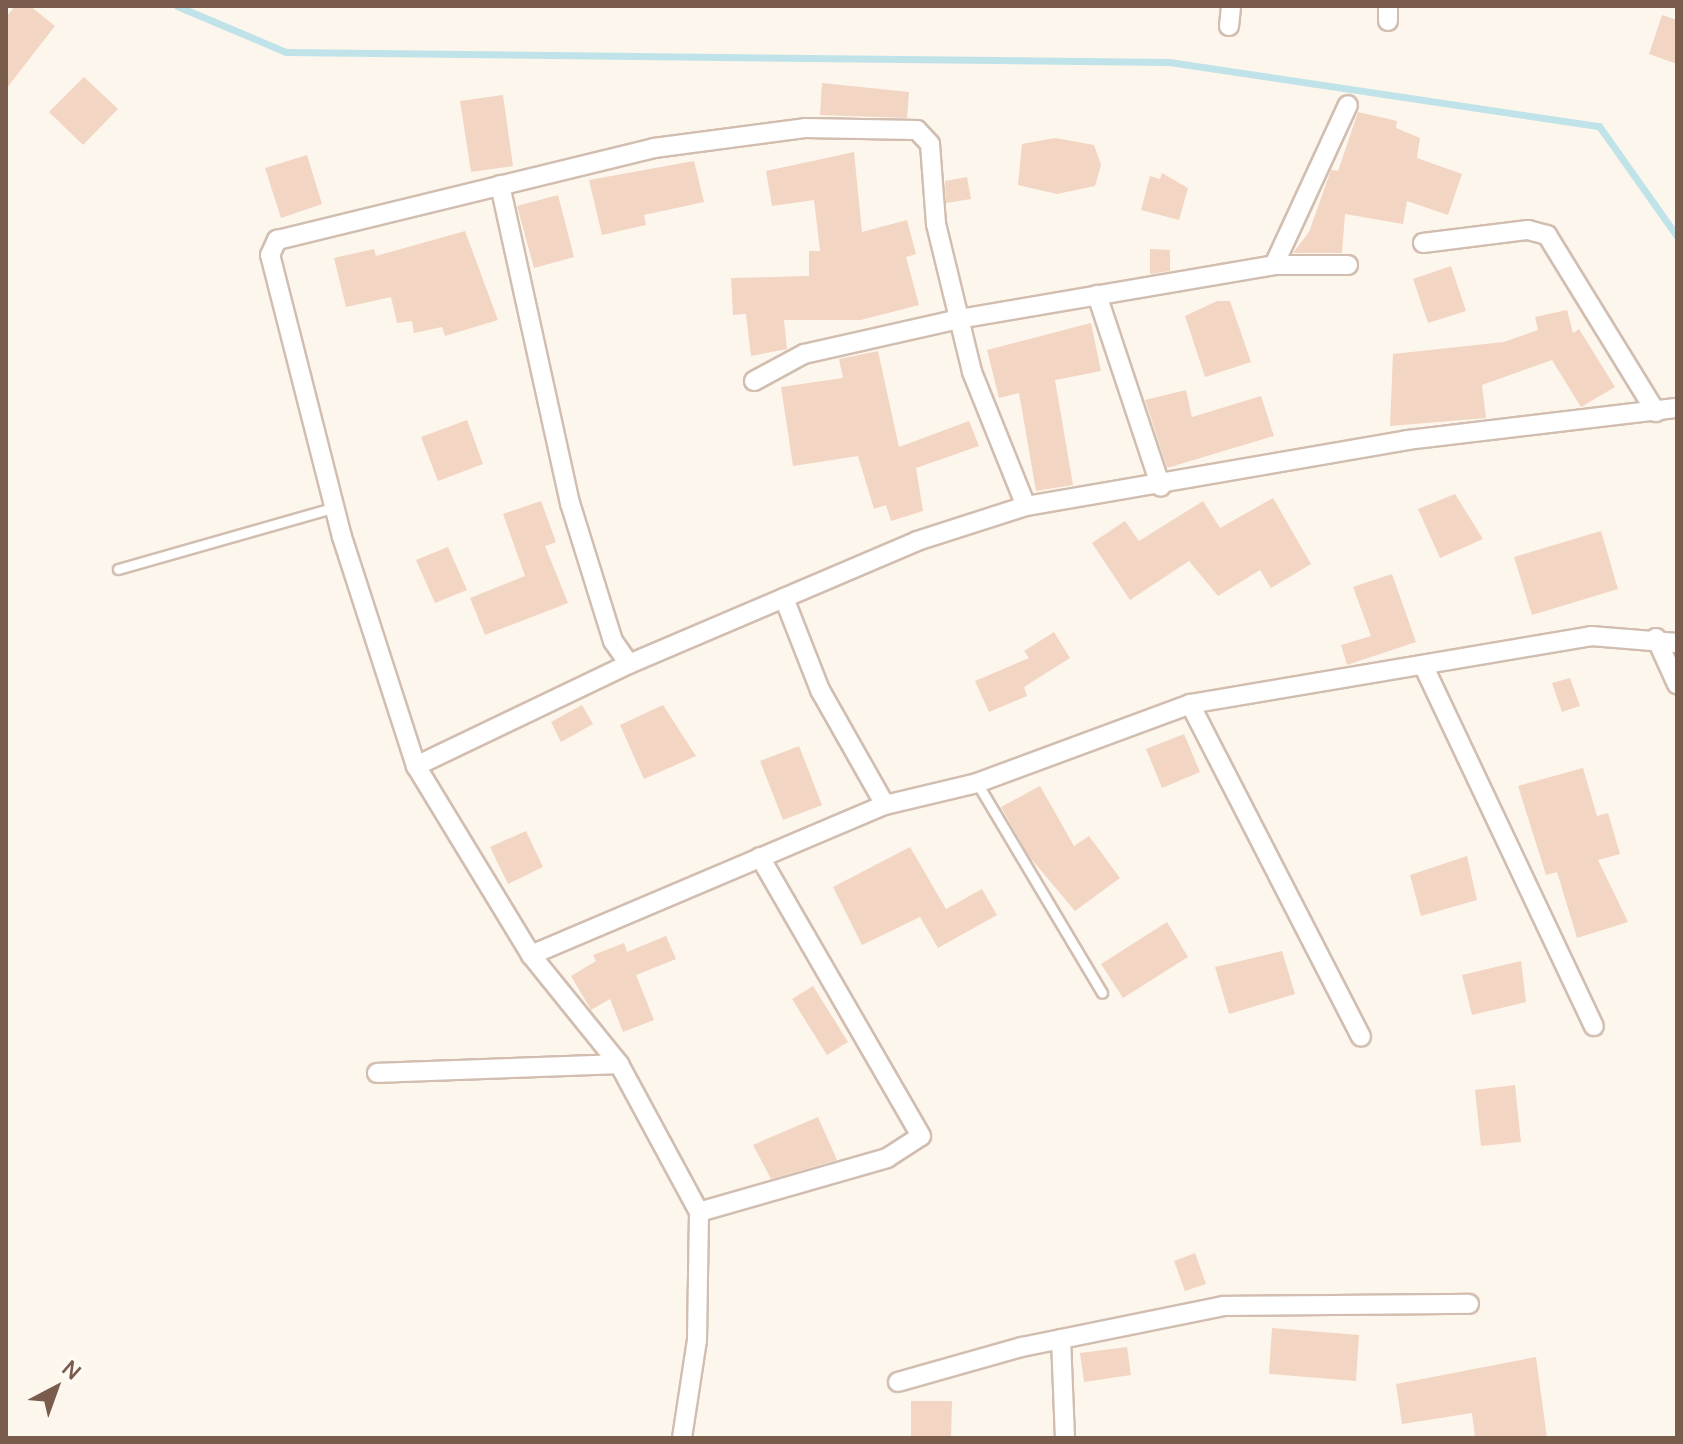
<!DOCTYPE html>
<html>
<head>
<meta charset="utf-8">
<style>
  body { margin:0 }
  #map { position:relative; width:1683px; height:1444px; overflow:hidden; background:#fdf6ec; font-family:Manrope,sans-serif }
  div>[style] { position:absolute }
  .stream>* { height:7px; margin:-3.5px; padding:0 3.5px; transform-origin:3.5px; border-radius:3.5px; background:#bfe3e8 }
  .building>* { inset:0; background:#f3d5c3 }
  .roads { filter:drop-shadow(2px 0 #d1beb0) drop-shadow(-2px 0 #d1beb0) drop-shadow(0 2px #d1beb0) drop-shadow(0 -2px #d1beb0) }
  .service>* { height:9px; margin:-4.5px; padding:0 4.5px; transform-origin:4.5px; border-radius:4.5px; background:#fff }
  .minor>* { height:18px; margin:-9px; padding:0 9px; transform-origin:9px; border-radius:9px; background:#fff }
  span { translate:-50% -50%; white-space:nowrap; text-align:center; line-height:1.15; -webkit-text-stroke:6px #fffaf3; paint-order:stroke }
  .frame { position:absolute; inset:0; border:8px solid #7a5c4d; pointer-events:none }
  .north { position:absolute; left:16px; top:1348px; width:80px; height:80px; -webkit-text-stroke:6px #fffaf3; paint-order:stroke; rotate:41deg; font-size:22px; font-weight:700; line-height:32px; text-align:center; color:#7a5c4d }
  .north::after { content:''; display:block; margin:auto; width:28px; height:36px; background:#7a5c4d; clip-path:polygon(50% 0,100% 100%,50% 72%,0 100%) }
</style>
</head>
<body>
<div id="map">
  <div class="stream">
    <div style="left:177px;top:6px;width:118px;rotate:22.9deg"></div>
    <div style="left:286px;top:52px;width:883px;rotate:0.65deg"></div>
    <div style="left:1169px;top:62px;width:435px;rotate:8.5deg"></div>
    <div style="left:1599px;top:126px;width:135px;rotate:54.7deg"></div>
  </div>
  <div class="building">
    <div style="clip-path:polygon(15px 6px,30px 6px,55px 26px,6px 89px,6px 17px)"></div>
    <div style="clip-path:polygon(1662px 15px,1677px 20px,1677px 64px,1649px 54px)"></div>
    <div style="clip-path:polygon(84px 77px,118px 109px,83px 145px,49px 112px)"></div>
    <div style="clip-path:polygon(822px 83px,909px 92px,907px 118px,820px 115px)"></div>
    <div style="clip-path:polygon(503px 95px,513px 166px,471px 172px,460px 101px)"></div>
    <div style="clip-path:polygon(1358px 112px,1397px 121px,1396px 128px,1420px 138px,1417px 158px,1462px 174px,1448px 215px,1407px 201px,1403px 224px,1345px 214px,1342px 253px,1293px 253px,1309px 232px,1331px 170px,1338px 171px)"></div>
    <div style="clip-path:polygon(1055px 138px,1094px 145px,1101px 165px,1095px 186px,1057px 194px,1018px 185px,1022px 144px)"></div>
    <div style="clip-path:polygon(854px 152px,862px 232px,907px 220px,916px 254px,906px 257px,919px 305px,861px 320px,784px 320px,787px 349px,751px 356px,746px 314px,733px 315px,731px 278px,809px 276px,809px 251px,820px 251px,814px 200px,772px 206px,766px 171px)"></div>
    <div style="clip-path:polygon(307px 155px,322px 204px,281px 218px,265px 168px)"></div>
    <div style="clip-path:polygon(694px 161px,704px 202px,644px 215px,646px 225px,602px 235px,589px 180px)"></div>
    <div style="clip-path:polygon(1162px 173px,1188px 188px,1179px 220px,1141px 210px,1150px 176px,1160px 179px)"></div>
    <div style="clip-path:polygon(967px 177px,971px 199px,946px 203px,945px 181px)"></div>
    <div style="clip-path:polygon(558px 195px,574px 257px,534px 268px,517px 206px)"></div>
    <div style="clip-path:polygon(465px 231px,498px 320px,445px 336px,442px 327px,414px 333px,412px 321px,397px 323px,391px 297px,346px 307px,334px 258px,374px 249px,376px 256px)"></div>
    <div style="clip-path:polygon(1150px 249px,1170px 250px,1170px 271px,1150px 274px)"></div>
    <div style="clip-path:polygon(1451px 266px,1466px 311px,1428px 323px,1413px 279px)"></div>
    <div style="clip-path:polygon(1217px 301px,1230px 301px,1251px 362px,1205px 377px,1185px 316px)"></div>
    <div style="clip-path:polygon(1567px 310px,1573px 333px,1579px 329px,1615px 387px,1581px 407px,1552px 360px,1482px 385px,1486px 418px,1390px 426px,1393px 354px,1504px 342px,1538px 330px,1535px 317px)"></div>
    <div style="clip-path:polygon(1091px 323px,1101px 371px,1055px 380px,1073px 485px,1036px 491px,1019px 393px,999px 398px,987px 350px)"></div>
    <div style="clip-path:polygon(878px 351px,899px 447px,969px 421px,979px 446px,916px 468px,923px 511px,891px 521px,886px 505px,874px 509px,858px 456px,793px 466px,781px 387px,843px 378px,839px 359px)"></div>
    <div style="clip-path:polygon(1186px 390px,1192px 417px,1261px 396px,1274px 436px,1167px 468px,1145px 400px)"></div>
    <div style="clip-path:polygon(467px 420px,483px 464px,438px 481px,421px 437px)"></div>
    <div style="clip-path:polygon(1455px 494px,1483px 539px,1440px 558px,1418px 509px)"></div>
    <div style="clip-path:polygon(1273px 498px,1311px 564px,1271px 588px,1260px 570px,1218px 596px,1189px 561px,1130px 600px,1092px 543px,1125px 521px,1139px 541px,1203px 501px,1220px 528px)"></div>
    <div style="clip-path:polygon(541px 501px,556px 542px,545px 546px,568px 603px,485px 635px,470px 598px,525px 576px,503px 514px)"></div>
    <div style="clip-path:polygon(1601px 531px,1618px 589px,1532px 615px,1514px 557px)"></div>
    <div style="clip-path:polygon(448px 547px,467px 590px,435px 603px,416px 560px)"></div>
    <div style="clip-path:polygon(1392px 574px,1416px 642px,1347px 665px,1341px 645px,1371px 636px,1353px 587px)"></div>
    <div style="clip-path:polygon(1054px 632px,1070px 658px,1024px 687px,1027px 696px,989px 712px,975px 681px,1029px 658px,1024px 651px)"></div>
    <div style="clip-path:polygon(1570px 678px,1580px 706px,1562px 712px,1552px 683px)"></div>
    <div style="clip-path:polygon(582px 705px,593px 724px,561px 742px,551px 722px)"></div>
    <div style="clip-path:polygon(663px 705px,696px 756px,644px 779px,620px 725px)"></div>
    <div style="clip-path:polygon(1184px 734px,1200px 772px,1162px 788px,1146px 749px)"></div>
    <div style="clip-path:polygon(799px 746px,822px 805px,783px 820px,760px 761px)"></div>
    <div style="clip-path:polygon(1583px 768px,1597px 816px,1608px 813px,1620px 854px,1598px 860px,1628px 922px,1577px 938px,1557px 872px,1546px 875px,1518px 786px)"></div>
    <div style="clip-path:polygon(1040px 786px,1074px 846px,1089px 836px,1120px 878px,1075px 911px,1028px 855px,1001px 807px)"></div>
    <div style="clip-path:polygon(526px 831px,543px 867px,508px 884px,490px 847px)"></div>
    <div style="clip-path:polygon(910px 847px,946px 909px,982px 889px,997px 915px,938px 948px,920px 917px,862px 945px,833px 887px)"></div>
    <div style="clip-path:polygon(1467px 856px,1477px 900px,1421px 916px,1410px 875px)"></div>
    <div style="clip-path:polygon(1167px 922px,1188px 957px,1123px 998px,1101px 964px)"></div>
    <div style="clip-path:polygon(666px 936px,676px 959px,636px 975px,654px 1020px,623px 1032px,610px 999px,591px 1010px,571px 976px,596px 961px,593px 955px,624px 943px,627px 952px)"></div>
    <div style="clip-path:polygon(1282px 951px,1295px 994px,1229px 1014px,1215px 967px)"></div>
    <div style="clip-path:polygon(1521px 961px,1526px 1002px,1472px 1015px,1462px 975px)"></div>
    <div style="clip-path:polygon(813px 986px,848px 1042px,827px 1055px,792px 999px)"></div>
    <div style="clip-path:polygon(1515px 1085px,1521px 1142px,1481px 1146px,1475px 1090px)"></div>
    <div style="clip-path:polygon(818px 1117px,837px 1160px,771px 1179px,753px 1145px)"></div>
    <div style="clip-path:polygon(1195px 1253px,1206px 1284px,1185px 1291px,1174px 1261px)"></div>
    <div style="clip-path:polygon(1272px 1328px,1359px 1335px,1356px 1381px,1269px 1374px)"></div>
    <div style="clip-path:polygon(1127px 1347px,1131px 1375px,1084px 1382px,1080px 1353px)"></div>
    <div style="clip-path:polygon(1536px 1357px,1547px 1438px,1475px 1438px,1472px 1413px,1402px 1424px,1396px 1384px)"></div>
    <div style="clip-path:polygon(911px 1401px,952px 1401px,951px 1438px,911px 1438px)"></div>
  </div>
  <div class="roads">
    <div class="service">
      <div style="left:118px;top:569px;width:226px;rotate:-15.9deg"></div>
      <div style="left:977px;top:783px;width:244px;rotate:59.2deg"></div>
    </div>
    <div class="minor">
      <div style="left:1388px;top:21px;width:15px;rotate:-90deg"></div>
      <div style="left:1229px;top:26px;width:20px;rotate:-84deg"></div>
      <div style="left:500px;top:185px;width:326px;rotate:77.6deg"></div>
      <div style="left:570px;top:503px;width:145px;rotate:72.7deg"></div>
      <div style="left:613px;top:641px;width:28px;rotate:55deg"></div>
      <div style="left:629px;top:664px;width:313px;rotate:-23.1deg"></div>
      <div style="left:917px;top:541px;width:114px;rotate:-17.8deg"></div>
      <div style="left:1026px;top:506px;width:387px;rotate:-9.8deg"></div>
      <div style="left:1407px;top:440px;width:272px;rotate:-6.8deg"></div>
      <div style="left:1423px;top:243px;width:106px;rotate:-7.1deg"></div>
      <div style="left:1528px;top:230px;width:20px;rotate:15deg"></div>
      <div style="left:1547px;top:235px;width:208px;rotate:58.4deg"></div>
      <div style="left:1274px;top:265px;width:176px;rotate:-65.2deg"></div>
      <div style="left:1097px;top:295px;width:202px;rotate:71.6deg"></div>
      <div style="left:754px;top:381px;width:57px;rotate:-28.4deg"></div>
      <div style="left:804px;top:354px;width:159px;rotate:-12.7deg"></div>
      <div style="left:959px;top:319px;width:320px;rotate:-9.7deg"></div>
      <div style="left:1274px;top:265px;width:74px"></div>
      <div style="left:784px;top:598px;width:99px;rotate:68.6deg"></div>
      <div style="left:820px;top:690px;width:132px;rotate:60.5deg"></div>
      <div style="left:885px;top:805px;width:95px;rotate:-13.4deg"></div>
      <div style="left:977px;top:783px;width:227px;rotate:-20.3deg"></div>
      <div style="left:1190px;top:704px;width:407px;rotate:-9.6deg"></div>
      <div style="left:1591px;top:636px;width:86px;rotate:4.7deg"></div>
      <div style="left:1656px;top:638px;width:51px;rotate:65.5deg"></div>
      <div style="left:1425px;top:669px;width:395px;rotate:64.7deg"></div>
      <div style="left:1190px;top:704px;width:374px;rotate:62.8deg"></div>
      <div style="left:416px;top:766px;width:236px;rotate:-25.6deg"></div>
      <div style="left:531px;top:955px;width:384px;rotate:-23deg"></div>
      <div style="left:377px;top:1073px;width:242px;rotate:-2.1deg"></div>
      <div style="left:699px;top:1212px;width:196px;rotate:-16deg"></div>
      <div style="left:887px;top:1158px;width:40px;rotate:-32.9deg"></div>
      <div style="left:921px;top:1136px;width:322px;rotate:-120deg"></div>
      <div style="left:1061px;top:1339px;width:99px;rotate:87.7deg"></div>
      <div style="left:898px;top:1382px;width:129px;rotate:-15.8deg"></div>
      <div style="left:1022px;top:1347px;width:205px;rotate:-11.5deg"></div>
      <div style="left:1223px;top:1306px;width:246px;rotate:-0.5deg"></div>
      <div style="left:682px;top:1438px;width:99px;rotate:-81.3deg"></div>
      <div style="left:697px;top:1340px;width:128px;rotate:-89.1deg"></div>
      <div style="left:699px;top:1212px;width:168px;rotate:-118.4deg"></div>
      <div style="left:619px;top:1064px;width:140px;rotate:-128.9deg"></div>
      <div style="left:531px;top:955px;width:221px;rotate:-121.3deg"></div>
      <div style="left:416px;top:766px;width:241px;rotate:-107.9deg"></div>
      <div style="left:342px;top:537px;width:291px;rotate:-104.3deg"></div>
      <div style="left:270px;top:255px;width:17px;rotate:-65deg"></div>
      <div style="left:277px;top:240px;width:388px;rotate:-13.7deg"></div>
      <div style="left:654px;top:148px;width:152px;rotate:-7.5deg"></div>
      <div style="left:805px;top:128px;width:112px;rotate:1deg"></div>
      <div style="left:917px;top:130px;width:19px;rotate:47deg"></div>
      <div style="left:930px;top:144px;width:80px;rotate:85.7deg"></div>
      <div style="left:936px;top:224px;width:152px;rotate:76.3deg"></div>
      <div style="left:972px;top:372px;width:144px;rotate:68.1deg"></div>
    </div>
  </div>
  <div class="frame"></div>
  <div class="north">N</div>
</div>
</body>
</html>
